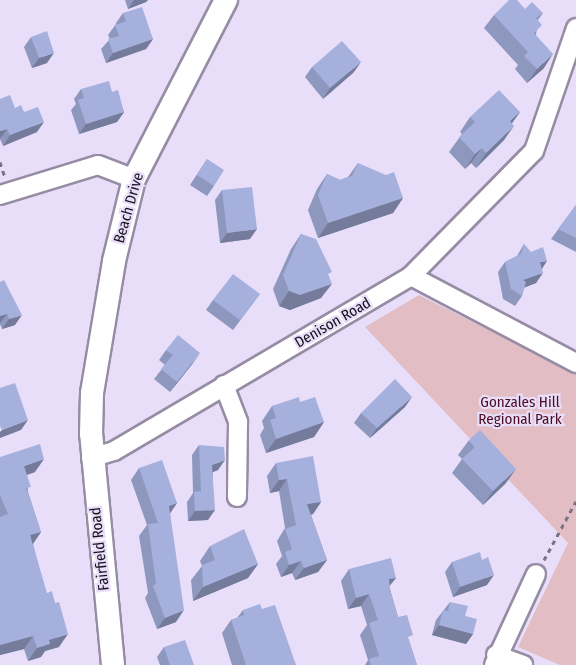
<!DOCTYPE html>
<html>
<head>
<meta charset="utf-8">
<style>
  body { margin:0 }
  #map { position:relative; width:576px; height:665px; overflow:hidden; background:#e9def9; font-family:"Fira Sans Condensed",sans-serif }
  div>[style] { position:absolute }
  .green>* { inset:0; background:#e2bdc4 }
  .path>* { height:3px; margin-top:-1.5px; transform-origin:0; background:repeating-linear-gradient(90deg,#7b7385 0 4.5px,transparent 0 9px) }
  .roads { filter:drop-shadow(2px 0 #968ca4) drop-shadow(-2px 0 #968ca4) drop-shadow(0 2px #968ca4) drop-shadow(0 -2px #968ca4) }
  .minor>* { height:18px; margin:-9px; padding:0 9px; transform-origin:9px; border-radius:9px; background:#fff }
  .tertiary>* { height:22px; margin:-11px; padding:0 11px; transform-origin:11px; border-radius:11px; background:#fff }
  .wall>* { inset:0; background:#8e97be }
  .shaded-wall>* { inset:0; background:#747b9b }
  .building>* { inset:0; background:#a5b0dd }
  span { translate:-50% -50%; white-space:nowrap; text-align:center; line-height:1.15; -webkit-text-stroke:4.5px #e9def9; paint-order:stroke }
  .street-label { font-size:15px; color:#16121b }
  .park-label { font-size:15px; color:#4d0d23 }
</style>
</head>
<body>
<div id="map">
  <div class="green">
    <div style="clip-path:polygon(419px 295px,576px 374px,576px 665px,560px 665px,518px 647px,568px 543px,365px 327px)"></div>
  </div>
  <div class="path">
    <div style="left:0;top:162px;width:16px;rotate:72deg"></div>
    <div style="left:544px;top:560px;width:67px;rotate:-61.5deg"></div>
  </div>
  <div class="roads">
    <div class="minor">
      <div style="left:0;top:195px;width:102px;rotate:-17deg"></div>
      <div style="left:98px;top:165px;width:39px;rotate:21deg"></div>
      <div style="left:411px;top:276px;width:175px;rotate:-45.5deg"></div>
      <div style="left:534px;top:151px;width:130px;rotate:-71.1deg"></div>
      <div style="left:224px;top:385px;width:40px;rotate:69deg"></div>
      <div style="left:238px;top:422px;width:75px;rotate:90.8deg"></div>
      <div style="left:91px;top:458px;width:24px;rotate:-17deg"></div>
      <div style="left:114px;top:451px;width:345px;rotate:-30.5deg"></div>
      <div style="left:411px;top:276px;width:187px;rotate:27.8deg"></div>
      <div style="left:496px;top:655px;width:29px;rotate:20deg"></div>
      <div style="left:494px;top:665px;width:100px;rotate:-65.2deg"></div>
    </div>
    <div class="tertiary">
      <div style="left:113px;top:665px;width:232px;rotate:-95.4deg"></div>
      <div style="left:91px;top:434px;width:41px;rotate:-88.6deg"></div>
      <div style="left:92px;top:393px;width:134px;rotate:-80.5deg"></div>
      <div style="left:114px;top:261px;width:84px;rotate:-76.3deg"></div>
      <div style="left:134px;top:179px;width:201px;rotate:-62.8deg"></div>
    </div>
  </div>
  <div class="wall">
    <div style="clip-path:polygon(125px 0,148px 0,146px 2px,128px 9px)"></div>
    <div style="clip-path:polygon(525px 9px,543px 13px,538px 20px,536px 35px,544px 68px,527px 83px,515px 69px,518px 65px,484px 28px,494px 15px)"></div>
    <div style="clip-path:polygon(123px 13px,153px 39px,146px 49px,106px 63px,101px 49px,110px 39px,108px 35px,116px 24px,116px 23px)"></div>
    <div style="clip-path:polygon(31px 37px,47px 63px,32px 68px,24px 47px)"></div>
    <div style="clip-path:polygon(312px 67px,354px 72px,323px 99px,305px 77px)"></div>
    <div style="clip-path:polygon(81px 89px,112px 92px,124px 112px,117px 122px,79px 134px,71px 110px,76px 104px,74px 99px)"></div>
    <div style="clip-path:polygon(15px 108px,24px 112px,37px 132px,3px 146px,0 139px)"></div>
    <div style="clip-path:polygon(520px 112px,512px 123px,504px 140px,476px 168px,471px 163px,465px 169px,449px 152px,462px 134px,460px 132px,470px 117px)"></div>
    <div style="clip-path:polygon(207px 159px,214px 186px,207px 196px,190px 185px)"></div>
    <div style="clip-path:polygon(358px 163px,403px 198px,393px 213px,318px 238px,308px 210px,317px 189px,327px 174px,340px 180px,348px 177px)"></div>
    <div style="clip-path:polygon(222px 190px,250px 239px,220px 243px,215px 200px)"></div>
    <div style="clip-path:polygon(576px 205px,576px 252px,551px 239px)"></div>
    <div style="clip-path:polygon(301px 234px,329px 277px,321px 298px,290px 310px,279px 306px,273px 289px,291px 249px)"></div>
    <div style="clip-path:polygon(524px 244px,542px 268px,536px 283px,524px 287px,522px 296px,515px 306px,503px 299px,498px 272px,505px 262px,517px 256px)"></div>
    <div style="clip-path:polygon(0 282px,15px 325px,2px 329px,0 324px)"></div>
    <div style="clip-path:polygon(260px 294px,233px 330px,206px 310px,213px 300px)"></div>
    <div style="clip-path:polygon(166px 350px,193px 363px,170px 392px,154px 379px,165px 365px,159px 360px)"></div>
    <div style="clip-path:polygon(300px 402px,324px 422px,314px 437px,266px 453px,260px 435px,264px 428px,262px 421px,272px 406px)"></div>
    <div style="clip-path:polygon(405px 407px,370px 438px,354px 423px,361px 413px)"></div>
    <div style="clip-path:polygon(469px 440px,506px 483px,483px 505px,452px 473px,462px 459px,458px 455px)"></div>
    <div style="clip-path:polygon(199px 445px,218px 470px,213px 472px,208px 520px,188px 521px,187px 502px,193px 493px,192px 455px)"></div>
    <div style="clip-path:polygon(0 457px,35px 472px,27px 475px,28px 492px,41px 532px,33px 544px,59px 647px,45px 651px,41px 657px,28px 661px,24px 649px,0 655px)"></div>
    <div style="clip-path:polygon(276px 463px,321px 502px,313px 514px,311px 515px,327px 560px,318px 572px,295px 580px,292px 573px,281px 577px,276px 564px,282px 556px,277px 541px,285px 528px,279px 491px,270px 493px,267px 476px)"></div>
    <div style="clip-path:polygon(139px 468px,177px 503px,170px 512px,176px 622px,157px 629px,145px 598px,148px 593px,139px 536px,147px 525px,131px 480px)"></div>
    <div style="clip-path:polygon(210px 546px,258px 564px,248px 578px,193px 601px,191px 580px,202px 566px,200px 561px)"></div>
    <div style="clip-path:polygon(482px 560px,487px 585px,453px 597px,445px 572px,452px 562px)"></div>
    <div style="clip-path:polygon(349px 569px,396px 578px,389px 586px,390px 589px,398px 617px,409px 641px,417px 665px,365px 665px,368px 660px,360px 635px,367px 625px,361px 606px,348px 609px,341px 581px)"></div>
    <div style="clip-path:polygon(450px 602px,465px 616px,473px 634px,466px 644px,432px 635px,436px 620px)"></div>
    <div style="clip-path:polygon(262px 609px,296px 665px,232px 665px,222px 633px,231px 620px,237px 618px,243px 610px)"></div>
    <div style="clip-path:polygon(164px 647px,194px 665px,160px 665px,157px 657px)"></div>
  </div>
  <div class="shaded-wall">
    <div style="clip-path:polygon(134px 0,148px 0,146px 2px,128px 9px)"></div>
    <div style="clip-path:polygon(153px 39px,146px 49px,106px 63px,113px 53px)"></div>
    <div style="clip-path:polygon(54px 53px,47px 63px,32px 68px,39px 58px)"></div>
    <div style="clip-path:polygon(553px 54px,544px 68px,527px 83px,537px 69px)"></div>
    <div style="clip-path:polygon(361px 62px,354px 72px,323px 99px,330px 88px)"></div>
    <div style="clip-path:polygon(124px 112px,117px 122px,79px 134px,86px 124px)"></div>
    <div style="clip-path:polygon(520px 112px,510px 126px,510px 121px)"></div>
    <div style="clip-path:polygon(44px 122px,37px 132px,3px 146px,10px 135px)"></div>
    <div style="clip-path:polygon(514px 126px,504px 140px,476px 168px,486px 153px)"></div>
    <div style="clip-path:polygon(7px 129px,0 139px,0 131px)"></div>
    <div style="clip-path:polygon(482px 148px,471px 163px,465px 169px,475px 154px)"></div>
    <div style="clip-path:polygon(403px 198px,393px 213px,318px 238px,328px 223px)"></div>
    <div style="clip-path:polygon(257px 229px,250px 239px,220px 243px,227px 233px)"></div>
    <div style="clip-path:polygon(547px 261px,540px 272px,540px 262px)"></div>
    <div style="clip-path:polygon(543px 273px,536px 283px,516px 291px,523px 280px)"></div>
    <div style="clip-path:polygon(332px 284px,321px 298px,290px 310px,279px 306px,289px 291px)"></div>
    <div style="clip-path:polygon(7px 314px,0 323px,0 316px)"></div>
    <div style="clip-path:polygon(22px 315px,15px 325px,2px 329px,9px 319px)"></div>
    <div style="clip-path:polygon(200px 353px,193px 363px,170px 392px,177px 382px)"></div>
    <div style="clip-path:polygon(412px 397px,405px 407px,370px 438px,377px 428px)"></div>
    <div style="clip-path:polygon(28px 420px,21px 430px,0 438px,0 432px,2px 430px)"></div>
    <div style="clip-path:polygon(324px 422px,314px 437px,266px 453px,276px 439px)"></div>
    <div style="clip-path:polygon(44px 459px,35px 472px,15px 479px,24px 466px)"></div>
    <div style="clip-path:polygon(225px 460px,218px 470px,205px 475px,212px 465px)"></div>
    <div style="clip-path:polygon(516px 469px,506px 483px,483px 505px,493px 491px)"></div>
    <div style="clip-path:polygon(287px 479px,279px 491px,270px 493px,279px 480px)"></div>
    <div style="clip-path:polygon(321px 502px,313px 514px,298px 517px,307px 504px)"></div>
    <div style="clip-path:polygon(177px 503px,169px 515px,169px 506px)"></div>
    <div style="clip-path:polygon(215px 510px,208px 520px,188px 521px,195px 511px)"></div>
    <div style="clip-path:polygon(41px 532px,32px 545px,30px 535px)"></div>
    <div style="clip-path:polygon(327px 560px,318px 572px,295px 580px,304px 568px)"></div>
    <div style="clip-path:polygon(301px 561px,292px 573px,281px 577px,289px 565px)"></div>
    <div style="clip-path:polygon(258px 564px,248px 578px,193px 601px,203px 587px)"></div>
    <div style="clip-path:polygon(494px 575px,487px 585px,453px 597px,460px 587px)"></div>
    <div style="clip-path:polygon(396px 578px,387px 589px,389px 579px)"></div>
    <div style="clip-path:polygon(369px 594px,361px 606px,348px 609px,356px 598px)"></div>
    <div style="clip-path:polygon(184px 610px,176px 622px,157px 629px,165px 618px)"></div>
    <div style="clip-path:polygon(439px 625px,473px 634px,466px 644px,432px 635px)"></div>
    <div style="clip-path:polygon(68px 634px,59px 647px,45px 651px,41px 657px,28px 661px,37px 648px,49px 640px)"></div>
    <div style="clip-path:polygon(33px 636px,24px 649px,0 655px,0 645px)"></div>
  </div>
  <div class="building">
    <div style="clip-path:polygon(509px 0,517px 0,525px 9px,532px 2px,543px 13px,536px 18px,542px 25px,534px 33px,553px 54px,537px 69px,524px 56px,528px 52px,494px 15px)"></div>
    <div style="clip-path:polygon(142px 7px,153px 39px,113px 53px,108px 39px,119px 36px,115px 25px,126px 21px,123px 13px)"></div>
    <div style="clip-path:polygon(47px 31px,54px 53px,39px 58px,31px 37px)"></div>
    <div style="clip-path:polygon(342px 41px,361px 62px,330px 88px,312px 67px)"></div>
    <div style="clip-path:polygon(109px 81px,112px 92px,118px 90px,124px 112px,86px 124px,78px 100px,84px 98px,81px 89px)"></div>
    <div style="clip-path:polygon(499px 90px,520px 112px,510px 121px,514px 126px,486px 153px,482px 148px,475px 154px,459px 137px,475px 122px,470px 117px)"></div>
    <div style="clip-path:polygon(10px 95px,15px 108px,21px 105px,24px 112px,38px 107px,44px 122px,10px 135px,7px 129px,0 131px,0 99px)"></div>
    <div style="clip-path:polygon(207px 159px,224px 170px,214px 186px,197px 175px)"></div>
    <div style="clip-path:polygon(358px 163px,386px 175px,394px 172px,403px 198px,328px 223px,318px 195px,327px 174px,340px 180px,352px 176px)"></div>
    <div style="clip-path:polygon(252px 187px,257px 229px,227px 233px,222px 190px)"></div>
    <div style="clip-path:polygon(576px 205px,576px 238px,558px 229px)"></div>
    <div style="clip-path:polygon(301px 234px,316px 239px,332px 272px,328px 274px,332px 284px,300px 295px,289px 291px,283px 275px)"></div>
    <div style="clip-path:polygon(524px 244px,531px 252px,543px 247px,547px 261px,540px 262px,543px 273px,523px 280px,526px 282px,522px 296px,511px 289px,505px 262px,521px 254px)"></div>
    <div style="clip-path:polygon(233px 274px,260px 294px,240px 320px,213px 300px)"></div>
    <div style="clip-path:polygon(4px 280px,22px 315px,9px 319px,7px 314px,0 316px,0 282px)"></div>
    <div style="clip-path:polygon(178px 335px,200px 353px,177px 382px,161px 369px,173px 355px,166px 350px)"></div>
    <div style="clip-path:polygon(395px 379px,412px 397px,377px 428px,361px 413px)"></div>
    <div style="clip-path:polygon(15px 383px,28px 420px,2px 430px,0 426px,0 387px,0 388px)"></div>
    <div style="clip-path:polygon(299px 397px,300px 402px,315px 397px,324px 422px,276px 439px,270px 420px,276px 418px,272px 406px)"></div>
    <div style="clip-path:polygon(480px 430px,516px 469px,493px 491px,462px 459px,475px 447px,469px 440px)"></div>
    <div style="clip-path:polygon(40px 444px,44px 459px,24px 466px,31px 487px,26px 488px,41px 532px,30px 535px,47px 593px,52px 591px,55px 603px,59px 602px,68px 634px,49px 640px,50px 644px,37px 648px,33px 636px,0 645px,0 517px,8px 514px,0 495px,0 457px)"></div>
    <div style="clip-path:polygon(199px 445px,224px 447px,225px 460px,212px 465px,215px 510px,195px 511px,194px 492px,201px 491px)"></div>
    <div style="clip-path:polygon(313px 456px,321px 502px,307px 504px,327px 560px,304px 568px,301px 561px,289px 565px,285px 552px,292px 549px,285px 529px,296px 525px,287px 479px,279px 480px,276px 463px)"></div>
    <div style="clip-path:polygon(162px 460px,177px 503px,169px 506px,184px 610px,165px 618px,153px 586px,156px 584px,148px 524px,158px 523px,139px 468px)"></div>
    <div style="clip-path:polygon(244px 529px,258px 564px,203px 587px,202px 565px,215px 560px,210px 546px)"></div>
    <div style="clip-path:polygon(480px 552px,482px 560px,488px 557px,494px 575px,460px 587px,452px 562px)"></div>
    <div style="clip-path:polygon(391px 558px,396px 578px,389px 579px,390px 589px,398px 617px,407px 615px,413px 635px,408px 637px,417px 665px,371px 665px,369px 659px,379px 656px,369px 623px,378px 620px,369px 594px,356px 598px,349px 569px)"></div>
    <div style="clip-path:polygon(450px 602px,468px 606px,465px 616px,477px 619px,473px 634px,439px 625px,443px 610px,448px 611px)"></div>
    <div style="clip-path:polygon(260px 604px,262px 609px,275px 605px,296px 665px,246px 665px,231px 620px,244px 615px,243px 610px)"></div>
    <div style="clip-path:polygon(185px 640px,194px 665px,170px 665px,164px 647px)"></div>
  </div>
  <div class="street-label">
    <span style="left:129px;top:208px;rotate:-74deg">Beach Drive</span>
    <span style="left:333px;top:323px;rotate:-30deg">Denison Road</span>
    <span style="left:100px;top:549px;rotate:-96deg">Fairfield Road</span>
  </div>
  <div class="park-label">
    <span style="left:520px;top:411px">Gonzales Hill<br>Regional Park</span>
  </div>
</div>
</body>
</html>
